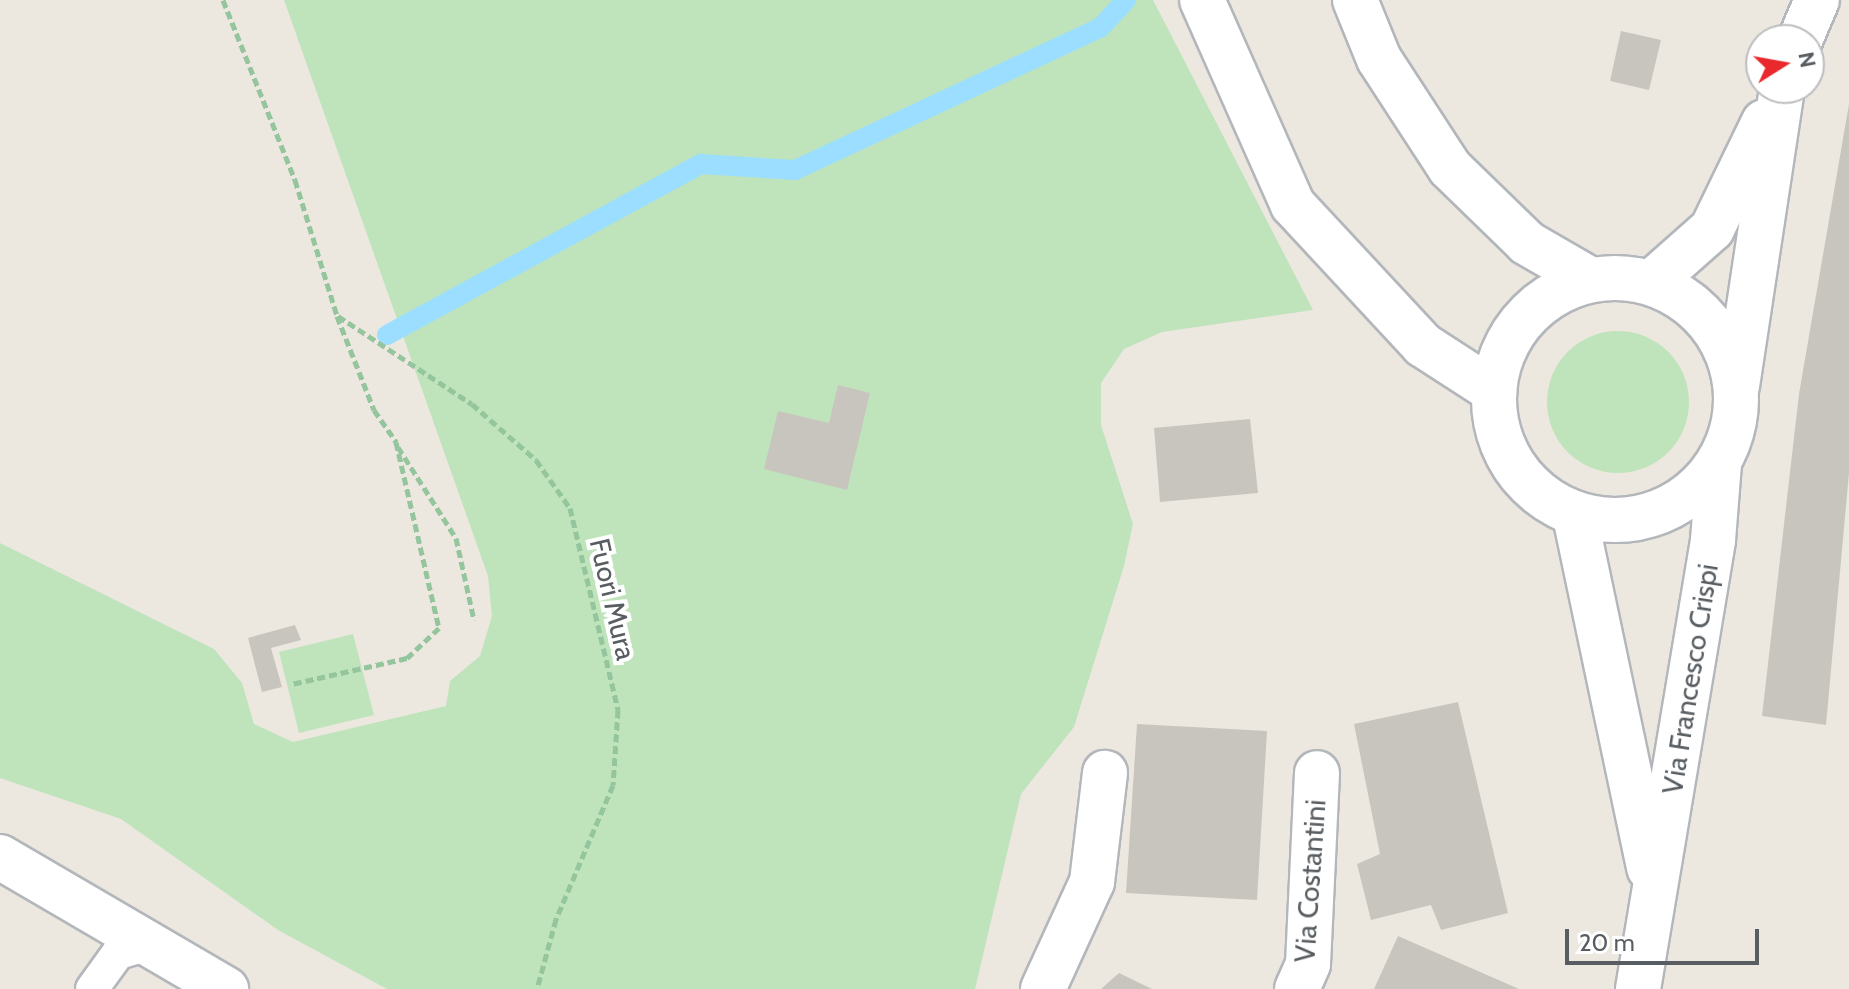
<!DOCTYPE html>
<html>
<head>
<meta charset="utf-8">
<style>
  body { margin:0 }
  #map { position:relative; width:1849px; height:989px; overflow:hidden; background:#ece8df; font-family:Cabin,sans-serif }
  div>[style] { position:absolute }
  .green>* { inset:0; background:#bfe4bb }
  .round { border-radius:50% }
  .stream>* { height:20px; margin:-10px; padding:0 10px; transform-origin:10px; border-radius:10px; background:#9cdeff }
  .building>* { inset:0; background:#c8c5bf }
  .path>* { height:5px; margin-top:-2.5px; transform-origin:0; background:repeating-linear-gradient(90deg,#94c59d 0 8px,transparent 0 12px) }
  .roads { filter:drop-shadow(2px 0 #b3b7bb) drop-shadow(-2px 0 #b3b7bb) drop-shadow(0 2px #b3b7bb) drop-shadow(0 -2px #b3b7bb) }
  .service>* { height:32px; margin:-16px; padding:0 16px; transform-origin:16px; border-radius:16px; background:#fff }
  .minor>* { height:44px; margin:-22px; padding:0 22px; transform-origin:22px; border-radius:22px; background:#fff }
  .tertiary>* { height:44px; margin:-22px; padding:0 22px; transform-origin:22px; border-radius:22px; background:#fff }
  .tertiary>.ring { margin:-22px; padding:0; box-sizing:content-box; background:none; border:44px solid #fff; border-radius:50% }
  span { translate:-50% -50%; white-space:nowrap; text-align:center; line-height:1.15; -webkit-text-stroke:8px #fff; paint-order:stroke }
  .street-label { font-size:28px; color:#585d61 }
  .north { position:absolute; left:1745px; top:24px; width:80px; height:80px; box-sizing:border-box; background:#fff; border:2px solid #bcbec0; border-radius:50%; rotate:79deg; font-size:22px; font-weight:700; line-height:32px; text-align:center; color:#585d61 }
  .north::after { content:''; display:block; margin:auto; width:28px; height:36px; background:#e9292c; clip-path:polygon(50% 0,100% 100%,50% 72%,0 100%) }
  .scale { position:absolute; left:1565px; top:929px; width:194px; height:36px; box-sizing:border-box; border:4px solid #585d61; border-top:0; padding-left:10px; font-size:24px; line-height:28px; white-space:nowrap; color:#585d61; -webkit-text-stroke:6px #fff; paint-order:stroke }
</style>
</head>
<body>
<div id="map">
  <div class="green">
    <div style="clip-path:polygon(284px 0,1153px 0,1313px 310px,1162px 332px,1124px 349px,1101px 383px,1101px 425px,1133px 524px,1124px 566px,1074px 727px,1021px 794px,975px 989px,387px 989px,278px 930px,121px 819px,0 778px,0 543px,214px 649px,242px 683px,254px 724px,293px 742px,446px 706px,450px 681px,480px 656px,492px 616px,488px 576px)"></div>
    <div class="round" style="left:1547px;top:331px;width:142px;height:142px"></div>
    <div style="clip-path:polygon(353px 634px,374px 715px,299px 733px,279px 652px)"></div>
  </div>
  <div class="stream">
    <div style="left:387px;top:335px;width:358px;rotate:-28.6deg"></div>
    <div style="left:701px;top:164px;width:94px;rotate:3.7deg"></div>
    <div style="left:795px;top:170px;width:336px;rotate:-25deg"></div>
    <div style="left:1100px;top:28px;width:38px;rotate:-47deg"></div>
  </div>
  <div class="building">
    <div style="clip-path:polygon(1621px 31px,1661px 40px,1649px 90px,1610px 81px)"></div>
    <div style="clip-path:polygon(1849px 104px,1849px 473px,1826px 725px,1762px 716px,1799px 394px)"></div>
    <div style="clip-path:polygon(838px 385px,870px 393px,847px 490px,764px 469px,778px 411px,829px 423px)"></div>
    <div style="clip-path:polygon(1250px 419px,1258px 493px,1160px 502px,1154px 428px)"></div>
    <div style="clip-path:polygon(295px 625px,301px 640px,271px 648px,282px 687px,262px 692px,248px 638px)"></div>
    <div style="clip-path:polygon(1458px 702px,1508px 913px,1441px 930px,1431px 905px,1371px 920px,1357px 864px,1380px 854px,1354px 724px)"></div>
    <div style="clip-path:polygon(1137px 724px,1267px 731px,1257px 900px,1126px 893px)"></div>
    <div style="clip-path:polygon(1398px 936px,1519px 989px,1374px 989px)"></div>
    <div style="clip-path:polygon(1119px 973px,1152px 989px,1101px 989px)"></div>
  </div>
  <div class="path">
    <div style="left:223px;top:0;width:194px;rotate:68.2deg"></div>
    <div style="left:295px;top:180px;width:142px;rotate:72.8deg"></div>
    <div style="left:337px;top:316px;width:101px;rotate:68.5deg"></div>
    <div style="left:374px;top:410px;width:39px;rotate:55deg"></div>
    <div style="left:396px;top:442px;width:191px;rotate:77deg"></div>
    <div style="left:439px;top:628px;width:44px;rotate:136.8deg"></div>
    <div style="left:407px;top:658px;width:118px;rotate:167.3deg"></div>
    <div style="left:338px;top:316px;width:160px;rotate:33.3deg"></div>
    <div style="left:472px;top:404px;width:85px;rotate:41.2deg"></div>
    <div style="left:536px;top:460px;width:59px;rotate:54.7deg"></div>
    <div style="left:570px;top:508px;width:208px;rotate:76.6deg"></div>
    <div style="left:618px;top:710px;width:75px;rotate:93.8deg"></div>
    <div style="left:613px;top:785px;width:146px;rotate:113deg"></div>
    <div style="left:556px;top:919px;width:73px;rotate:105.2deg"></div>
    <div style="left:398px;top:447px;width:108px;rotate:57.5deg"></div>
    <div style="left:456px;top:538px;width:84px;rotate:77.6deg"></div>
  </div>
  <div class="roads">
    <div class="service">
      <div style="left:92px;top:989px;width:44px;rotate:-54.2deg"></div>
      <div style="left:118px;top:953px;width:32px;rotate:-16deg"></div>
    </div>
    <div class="minor">
      <div style="left:1800px;top:40px;width:43px;rotate:-67deg"></div>
      <div style="left:1652px;top:282px;width:80px;rotate:-41.5deg"></div>
      <div style="left:1712px;top:229px;width:119px;rotate:-64.1deg"></div>
      <div style="left:1737px;top:386px;width:301px;rotate:-81.4deg"></div>
      <div style="left:0;top:857px;width:262px;rotate:30.3deg"></div>
      <div style="left:1043px;top:989px;width:118px;rotate:-65.4deg"></div>
      <div style="left:1092px;top:882px;width:110px;rotate:-83.2deg"></div>
      <div style="left:1297px;top:989px;width:27px;rotate:-66deg"></div>
      <div style="left:1308px;top:964px;width:191px;rotate:-87.3deg"></div>
    </div>
    <div class="tertiary">
      <div style="left:1202px;top:0;width:224px;rotate:66.1deg"></div>
      <div style="left:1293px;top:205px;width:191px;rotate:47.1deg"></div>
      <div style="left:1423px;top:345px;width:85px;rotate:32.9deg"></div>
      <div style="left:1355px;top:0;width:64px;rotate:67.9deg"></div>
      <div style="left:1379px;top:59px;width:130px;rotate:56.9deg"></div>
      <div style="left:1450px;top:168px;width:107px;rotate:44.2deg"></div>
      <div style="left:1527px;top:243px;width:74px;rotate:30deg"></div>
      <div class="ring" style="left:1494px;top:278px;width:198px;height:198px"></div>
      <div style="left:1575px;top:516px;width:360px;rotate:78.1deg"></div>
      <div style="left:1638px;top:989px;width:455px;rotate:-80.5deg"></div>
      <div style="left:1713px;top:540px;width:76px;rotate:-85.5deg"></div>
    </div>
  </div>
  <div class="street-label">
    <span style="left:613px;top:599px;rotate:77deg">Fuori Mura</span>
    <span style="left:1690px;top:679px;rotate:-81deg">Via Francesco Crispi</span>
    <span style="left:1310px;top:881px;rotate:-86deg">Via Costantini</span>
  </div>
  <div class="north">N</div>
  <div class="scale">20 m</div>
</div>
</body>
</html>
